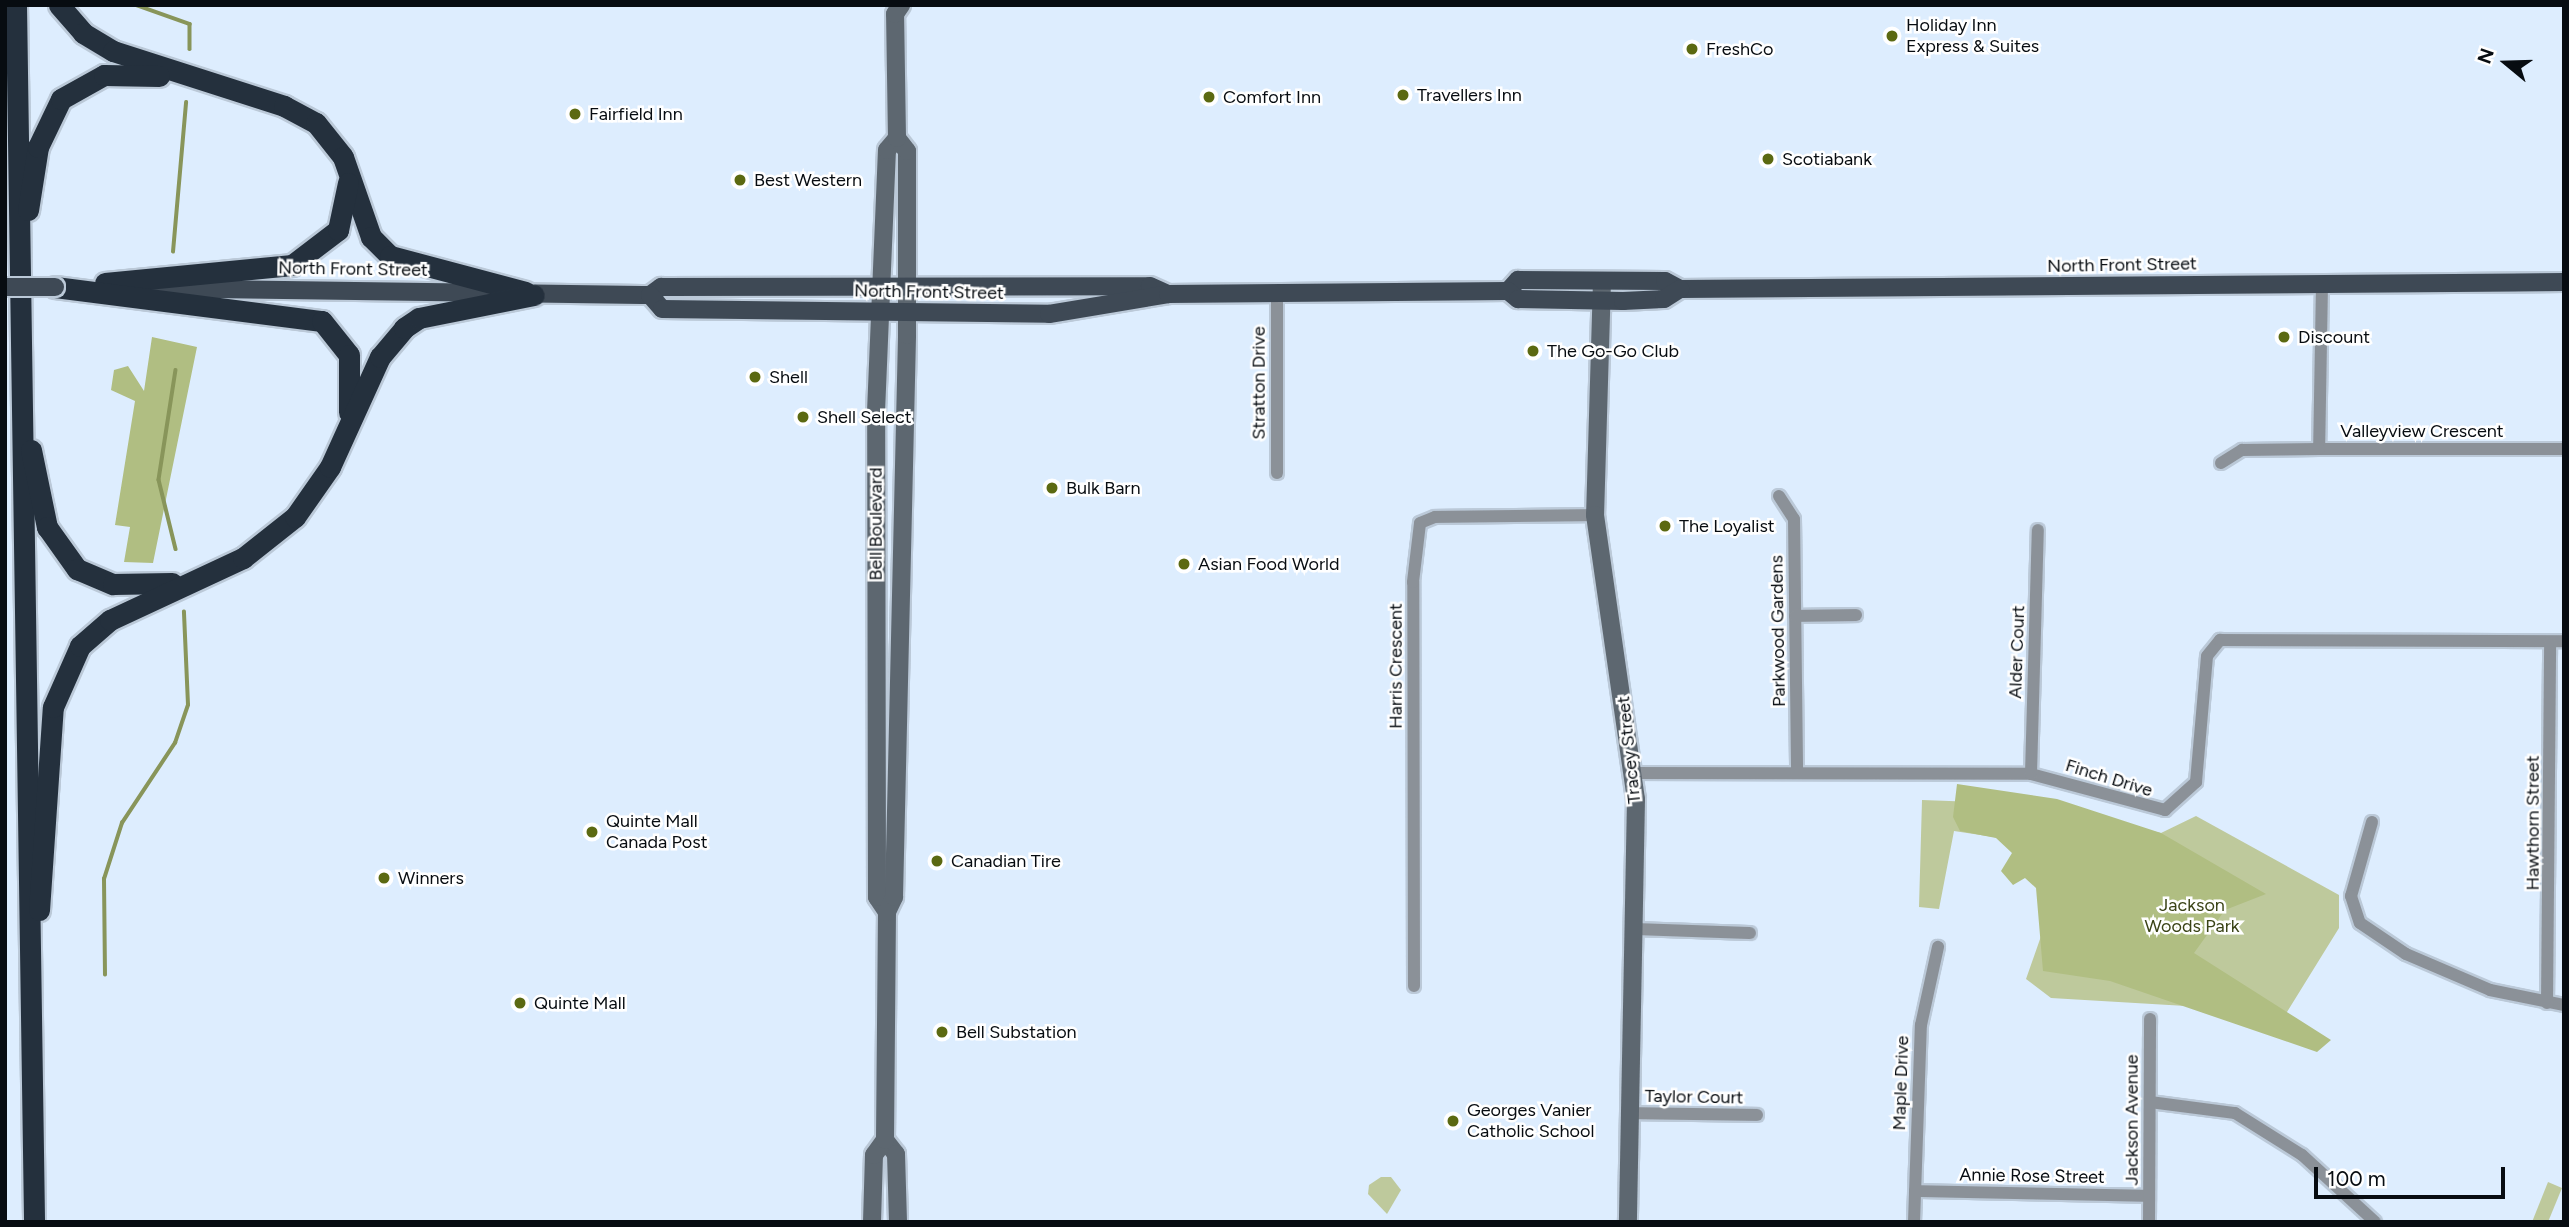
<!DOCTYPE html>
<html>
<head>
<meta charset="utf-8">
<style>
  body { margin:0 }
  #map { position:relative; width:2569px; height:1227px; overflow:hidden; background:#ddedfe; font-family:Figtree,sans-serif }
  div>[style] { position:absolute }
  .green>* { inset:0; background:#bec99c }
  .forest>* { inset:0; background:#b0be82 }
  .stream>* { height:3.5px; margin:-1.75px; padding:0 1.75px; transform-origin:1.75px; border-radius:1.75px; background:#88955a }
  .roads { filter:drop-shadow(2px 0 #bbc9d8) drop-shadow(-2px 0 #bbc9d8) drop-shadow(0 2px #bbc9d8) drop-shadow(0 -2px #bbc9d8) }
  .street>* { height:12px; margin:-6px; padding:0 6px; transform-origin:6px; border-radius:6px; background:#8b9198 }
  .secondary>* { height:18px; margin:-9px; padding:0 9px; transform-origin:9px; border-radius:9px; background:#5d6770 }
  .primary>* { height:18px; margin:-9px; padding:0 9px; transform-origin:9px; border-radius:9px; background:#3e4955 }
  .highway>* { height:21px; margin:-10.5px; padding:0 10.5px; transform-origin:10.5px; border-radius:10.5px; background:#24303d }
  .bridges { filter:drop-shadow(2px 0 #bbc9d8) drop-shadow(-2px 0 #bbc9d8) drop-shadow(0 2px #bbc9d8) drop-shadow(0 -2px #bbc9d8) }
  .primary-bridge>* { height:18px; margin:-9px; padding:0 9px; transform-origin:9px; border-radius:9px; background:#3e4955 }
  .dots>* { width:19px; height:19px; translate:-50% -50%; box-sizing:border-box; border:4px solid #fff; border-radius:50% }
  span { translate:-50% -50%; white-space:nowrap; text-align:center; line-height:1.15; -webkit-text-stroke:5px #fff; paint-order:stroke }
  .poi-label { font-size:18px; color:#070c11 }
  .left { translate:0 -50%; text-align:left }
  .street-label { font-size:18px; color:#070c11 }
  .park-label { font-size:18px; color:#3a4316 }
  .frame { position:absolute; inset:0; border:7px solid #070c11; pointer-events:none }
  .north { position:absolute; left:2471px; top:28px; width:70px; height:70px; -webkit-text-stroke:5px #fff; paint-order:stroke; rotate:289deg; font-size:19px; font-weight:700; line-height:28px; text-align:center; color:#070c11 }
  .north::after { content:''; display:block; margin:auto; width:24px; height:32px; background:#070c11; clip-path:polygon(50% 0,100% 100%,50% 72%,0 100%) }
  .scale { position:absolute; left:2314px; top:1167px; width:191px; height:32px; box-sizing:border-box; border:4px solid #070c11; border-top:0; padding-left:9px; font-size:21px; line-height:24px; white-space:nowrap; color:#070c11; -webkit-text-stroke:5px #fff; paint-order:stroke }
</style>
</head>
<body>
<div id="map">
  <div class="green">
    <div style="clip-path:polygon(1922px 800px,2030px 804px,2161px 833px,2196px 816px,2339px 895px,2339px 928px,2287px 1012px,2051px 998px,2026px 979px,2053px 902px,2000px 838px,1954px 831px,1939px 909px,1919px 907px)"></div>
    <div style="clip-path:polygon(1381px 1177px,1391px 1177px,1401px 1190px,1387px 1214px,1368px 1194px,1369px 1185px)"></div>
    <div style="clip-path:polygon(2548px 1182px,2562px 1188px,2548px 1222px,2532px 1222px)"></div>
  </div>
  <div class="forest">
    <div style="clip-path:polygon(152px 337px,197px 347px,153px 563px,124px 562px,130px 527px,115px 525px,135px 401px,111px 390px,114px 370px,128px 366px,144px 391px)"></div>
    <div style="clip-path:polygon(1957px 784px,2057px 799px,2161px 833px,2266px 894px,2225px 910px,2194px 953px,2331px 1040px,2317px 1052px,2110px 981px,2043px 971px,2036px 888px,2025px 878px,2013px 885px,2001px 871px,2012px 853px,1996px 838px,1960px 831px,1953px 817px)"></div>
  </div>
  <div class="stream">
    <div style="left:136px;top:5px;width:57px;rotate:19.4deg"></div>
    <div style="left:190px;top:24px;width:25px;rotate:90deg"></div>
    <div style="left:173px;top:252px;width:150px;rotate:-85deg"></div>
    <div style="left:176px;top:370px;width:111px;rotate:98.8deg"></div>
    <div style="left:159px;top:480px;width:71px;rotate:76.2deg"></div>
    <div style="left:105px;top:975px;width:96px;rotate:-90.6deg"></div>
    <div style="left:104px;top:879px;width:59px;rotate:-72.2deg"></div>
    <div style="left:122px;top:823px;width:96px;rotate:-56.5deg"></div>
    <div style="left:175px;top:743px;width:40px;rotate:-71.1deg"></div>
    <div style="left:188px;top:705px;width:93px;rotate:-92.5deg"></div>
  </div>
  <div class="roads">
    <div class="street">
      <div style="left:2322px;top:284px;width:165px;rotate:91deg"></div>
      <div style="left:2319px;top:449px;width:245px"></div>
      <div style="left:2221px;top:463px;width:25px;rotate:-32deg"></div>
      <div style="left:2242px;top:450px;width:77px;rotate:-0.7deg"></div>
      <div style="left:1277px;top:473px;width:180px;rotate:-90deg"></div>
      <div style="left:1779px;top:496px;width:27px;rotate:57deg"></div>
      <div style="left:1794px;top:519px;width:252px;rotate:89.3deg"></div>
      <div style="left:1795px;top:616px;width:61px;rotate:-0.9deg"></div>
      <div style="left:1634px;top:773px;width:397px;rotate:0.1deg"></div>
      <div style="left:2031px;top:774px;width:139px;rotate:15deg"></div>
      <div style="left:2165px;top:810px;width:42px;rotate:-42.1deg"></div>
      <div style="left:2196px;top:782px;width:126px;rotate:-85deg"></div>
      <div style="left:2207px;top:656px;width:21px;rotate:-51deg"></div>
      <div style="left:2220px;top:640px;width:344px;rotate:0.2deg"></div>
      <div style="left:2031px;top:774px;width:244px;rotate:-88.4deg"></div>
      <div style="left:2372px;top:822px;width:77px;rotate:105.8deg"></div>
      <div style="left:2351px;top:896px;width:28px;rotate:72deg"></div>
      <div style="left:2360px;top:923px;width:55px;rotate:34deg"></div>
      <div style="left:2406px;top:954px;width:91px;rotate:23.2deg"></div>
      <div style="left:2490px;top:990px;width:76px;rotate:11.5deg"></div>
      <div style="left:1634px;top:929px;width:116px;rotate:2deg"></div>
      <div style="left:1414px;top:986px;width:404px;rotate:-90.1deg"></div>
      <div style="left:1413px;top:582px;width:59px;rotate:-83.2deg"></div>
      <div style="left:1420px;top:523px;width:16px;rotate:-22deg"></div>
      <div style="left:1435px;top:517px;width:160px;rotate:-0.7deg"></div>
      <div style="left:2547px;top:1003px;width:360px;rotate:-89.5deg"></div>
      <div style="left:2150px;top:1102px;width:86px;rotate:7.4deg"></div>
      <div style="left:2235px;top:1113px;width:79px;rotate:32.1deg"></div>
      <div style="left:2302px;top:1155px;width:99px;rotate:42.5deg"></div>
      <div style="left:1630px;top:1113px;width:127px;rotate:0.9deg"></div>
      <div style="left:1915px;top:1191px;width:234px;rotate:1.2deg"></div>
      <div style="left:1914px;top:1222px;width:197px;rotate:-88deg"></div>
      <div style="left:1921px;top:1025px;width:80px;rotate:-77.7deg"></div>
      <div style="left:2149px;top:1222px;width:203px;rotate:-89.7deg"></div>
    </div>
    <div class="secondary">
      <div style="left:1602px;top:281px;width:234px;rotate:91.7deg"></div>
      <div style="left:1595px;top:515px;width:287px;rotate:81.8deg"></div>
      <div style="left:1636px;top:799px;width:423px;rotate:91.1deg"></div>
      <div style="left:887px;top:912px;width:18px;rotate:-124deg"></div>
      <div style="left:877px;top:897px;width:485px;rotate:-90.1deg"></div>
      <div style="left:876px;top:412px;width:262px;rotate:-87.6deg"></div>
      <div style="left:887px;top:150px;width:16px;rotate:-50deg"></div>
      <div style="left:885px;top:1140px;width:18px;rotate:52deg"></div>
      <div style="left:896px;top:1154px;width:68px;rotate:88.3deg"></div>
      <div style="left:872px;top:1222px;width:67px;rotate:-88.3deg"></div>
      <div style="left:874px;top:1155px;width:19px;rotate:-54deg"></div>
      <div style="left:885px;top:1140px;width:228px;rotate:-89.5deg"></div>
      <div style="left:887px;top:912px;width:17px;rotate:-65deg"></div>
      <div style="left:894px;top:897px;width:562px;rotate:-88.67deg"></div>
      <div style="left:907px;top:335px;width:184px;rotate:-90deg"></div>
      <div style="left:907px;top:151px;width:16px;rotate:-128deg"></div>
      <div style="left:897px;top:138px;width:124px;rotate:-90.9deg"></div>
      <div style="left:895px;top:14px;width:11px;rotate:-56deg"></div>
    </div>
    <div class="primary">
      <div style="left:140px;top:288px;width:510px;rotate:0.79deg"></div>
      <div style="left:650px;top:295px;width:14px;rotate:-36deg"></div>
      <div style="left:661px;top:287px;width:489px;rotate:-0.1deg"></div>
      <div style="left:1150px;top:286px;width:20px;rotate:24deg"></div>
      <div style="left:1508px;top:291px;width:15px;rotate:-48deg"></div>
      <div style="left:1518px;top:280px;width:147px;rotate:0.4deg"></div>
      <div style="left:1665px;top:281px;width:17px;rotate:28deg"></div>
      <div style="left:1680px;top:289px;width:884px;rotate:-0.45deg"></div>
      <div style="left:650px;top:295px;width:18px;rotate:49deg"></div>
      <div style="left:662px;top:309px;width:387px;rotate:0.7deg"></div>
      <div style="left:1049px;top:314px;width:121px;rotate:-9.5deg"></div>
      <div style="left:1168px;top:294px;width:340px;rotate:-0.5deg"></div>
      <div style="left:1508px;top:291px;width:13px;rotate:39deg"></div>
      <div style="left:1518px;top:299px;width:105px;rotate:1.1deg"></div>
      <div style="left:1623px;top:301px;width:41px;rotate:-2.8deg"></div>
      <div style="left:1664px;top:299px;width:19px;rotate:-32deg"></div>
    </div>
    <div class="highway">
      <div style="left:16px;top:5px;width:1217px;rotate:89.15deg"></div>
      <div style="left:59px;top:5px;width:37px;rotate:49deg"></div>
      <div style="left:83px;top:33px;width:35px;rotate:31deg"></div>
      <div style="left:113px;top:51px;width:180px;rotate:17.8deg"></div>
      <div style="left:284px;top:106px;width:36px;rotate:28deg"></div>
      <div style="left:316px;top:123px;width:43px;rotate:51.5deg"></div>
      <div style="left:343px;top:157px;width:85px;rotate:70.7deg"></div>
      <div style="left:371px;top:237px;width:27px;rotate:45deg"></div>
      <div style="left:390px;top:256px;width:140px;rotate:14.9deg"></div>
      <div style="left:28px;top:210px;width:64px;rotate:-81deg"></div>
      <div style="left:38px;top:147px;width:53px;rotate:-64.4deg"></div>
      <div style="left:61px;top:99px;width:49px;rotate:-29.2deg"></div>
      <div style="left:104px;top:75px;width:55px;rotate:1deg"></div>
      <div style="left:105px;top:283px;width:188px;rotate:-5.5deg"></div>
      <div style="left:292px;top:265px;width:58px;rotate:-37.3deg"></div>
      <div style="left:338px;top:230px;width:48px;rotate:-78deg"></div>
      <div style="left:55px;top:287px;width:269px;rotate:7.3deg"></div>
      <div style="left:322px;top:321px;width:43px;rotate:51.5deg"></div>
      <div style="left:349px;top:355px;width:57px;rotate:90deg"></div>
      <div style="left:31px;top:450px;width:79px;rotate:78.3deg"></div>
      <div style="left:47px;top:527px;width:52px;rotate:54.5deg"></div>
      <div style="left:77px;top:569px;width:39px;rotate:23deg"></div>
      <div style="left:113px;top:584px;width:59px;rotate:-1deg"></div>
      <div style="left:39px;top:910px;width:203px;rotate:-86.1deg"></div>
      <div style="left:53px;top:707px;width:67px;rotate:-66.1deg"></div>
      <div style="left:80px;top:646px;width:40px;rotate:-41deg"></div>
      <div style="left:110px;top:620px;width:147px;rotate:-25deg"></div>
      <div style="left:243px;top:558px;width:66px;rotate:-38.3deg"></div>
      <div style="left:295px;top:517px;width:61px;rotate:-55deg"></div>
      <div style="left:330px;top:467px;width:121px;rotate:-65.6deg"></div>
      <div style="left:380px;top:357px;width:38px;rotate:-50deg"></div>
      <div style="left:404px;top:328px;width:18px;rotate:-34deg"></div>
      <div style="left:419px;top:318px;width:117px;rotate:-11.3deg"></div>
    </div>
  </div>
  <div class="bridges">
    <div class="primary-bridge">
      <div style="left:5px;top:287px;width:50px"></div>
    </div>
  </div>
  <div class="dots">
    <div style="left:1892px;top:36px;background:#5b6911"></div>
    <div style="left:1692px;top:49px;background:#5b6911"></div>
    <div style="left:1403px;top:95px;background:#5b6911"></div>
    <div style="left:1209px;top:97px;background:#5b6911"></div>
    <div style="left:575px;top:114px;background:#5b6911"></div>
    <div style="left:1768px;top:159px;background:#5b6911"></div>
    <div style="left:740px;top:180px;background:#5b6911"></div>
    <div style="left:2284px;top:337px;background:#5b6911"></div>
    <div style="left:1533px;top:351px;background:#5b6911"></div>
    <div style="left:755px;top:377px;background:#5b6911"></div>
    <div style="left:803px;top:417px;background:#5b6911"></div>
    <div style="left:1052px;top:488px;background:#5b6911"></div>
    <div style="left:1665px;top:526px;background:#5b6911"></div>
    <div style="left:1184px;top:564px;background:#5b6911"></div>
    <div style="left:592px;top:832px;background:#5b6911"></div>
    <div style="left:937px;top:861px;background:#5b6911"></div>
    <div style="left:384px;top:878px;background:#5b6911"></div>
    <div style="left:520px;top:1003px;background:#5b6911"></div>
    <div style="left:942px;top:1032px;background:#5b6911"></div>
    <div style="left:1453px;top:1121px;background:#5b6911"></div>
  </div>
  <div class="poi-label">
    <span class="left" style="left:1906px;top:36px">Holiday Inn<br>Express &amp; Suites</span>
    <span class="left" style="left:1706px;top:49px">FreshCo</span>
    <span class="left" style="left:1417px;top:95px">Travellers Inn</span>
    <span class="left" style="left:1223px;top:97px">Comfort Inn</span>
    <span class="left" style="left:589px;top:114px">Fairfield Inn</span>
    <span class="left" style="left:1782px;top:159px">Scotiabank</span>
    <span class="left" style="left:754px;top:180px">Best Western</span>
    <span class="left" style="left:2298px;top:337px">Discount</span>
    <span class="left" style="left:1547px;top:351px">The Go-Go Club</span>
    <span class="left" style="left:769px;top:377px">Shell</span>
    <span class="left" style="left:817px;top:417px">Shell Select</span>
    <span class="left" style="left:1066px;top:488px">Bulk Barn</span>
    <span class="left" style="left:1679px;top:526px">The Loyalist</span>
    <span class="left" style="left:1198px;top:564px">Asian Food World</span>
    <span class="left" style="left:606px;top:832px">Quinte Mall<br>Canada Post</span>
    <span class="left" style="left:951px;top:861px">Canadian Tire</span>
    <span class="left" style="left:398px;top:878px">Winners</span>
    <span class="left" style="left:534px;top:1003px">Quinte Mall</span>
    <span class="left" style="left:956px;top:1032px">Bell Substation</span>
    <span class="left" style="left:1467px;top:1121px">Georges Vanier<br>Catholic School</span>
  </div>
  <div class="street-label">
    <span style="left:2122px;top:265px;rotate:-1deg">North Front Street</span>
    <span style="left:353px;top:269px;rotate:1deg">North Front Street</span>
    <span style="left:929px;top:292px;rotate:1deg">North Front Street</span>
    <span style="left:1259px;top:383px;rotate:-90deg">Stratton Drive</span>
    <span style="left:2422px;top:431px">Valleyview Crescent</span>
    <span style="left:876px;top:524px;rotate:-90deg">Bell Boulevard</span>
    <span style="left:1778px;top:631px;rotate:-91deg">Parkwood Gardens</span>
    <span style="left:2017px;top:652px;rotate:-88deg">Alder Court</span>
    <span style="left:1396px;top:666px;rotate:-90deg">Harris Crescent</span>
    <span style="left:1629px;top:750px;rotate:-96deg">Tracey Street</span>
    <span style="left:2109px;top:778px;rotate:17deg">Finch Drive</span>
    <span style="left:2533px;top:823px;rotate:-90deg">Hawthorn Street</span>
    <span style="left:1901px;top:1083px;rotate:-88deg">Maple Drive</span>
    <span style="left:1694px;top:1097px;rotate:1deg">Taylor Court</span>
    <span style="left:2132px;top:1120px;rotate:-90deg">Jackson Avenue</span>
    <span style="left:2032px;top:1176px;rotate:1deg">Annie Rose Street</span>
  </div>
  <div class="park-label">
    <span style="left:2192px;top:916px">Jackson<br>Woods Park</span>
  </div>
  <div class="frame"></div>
  <div class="north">N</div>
  <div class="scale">100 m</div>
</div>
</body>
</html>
